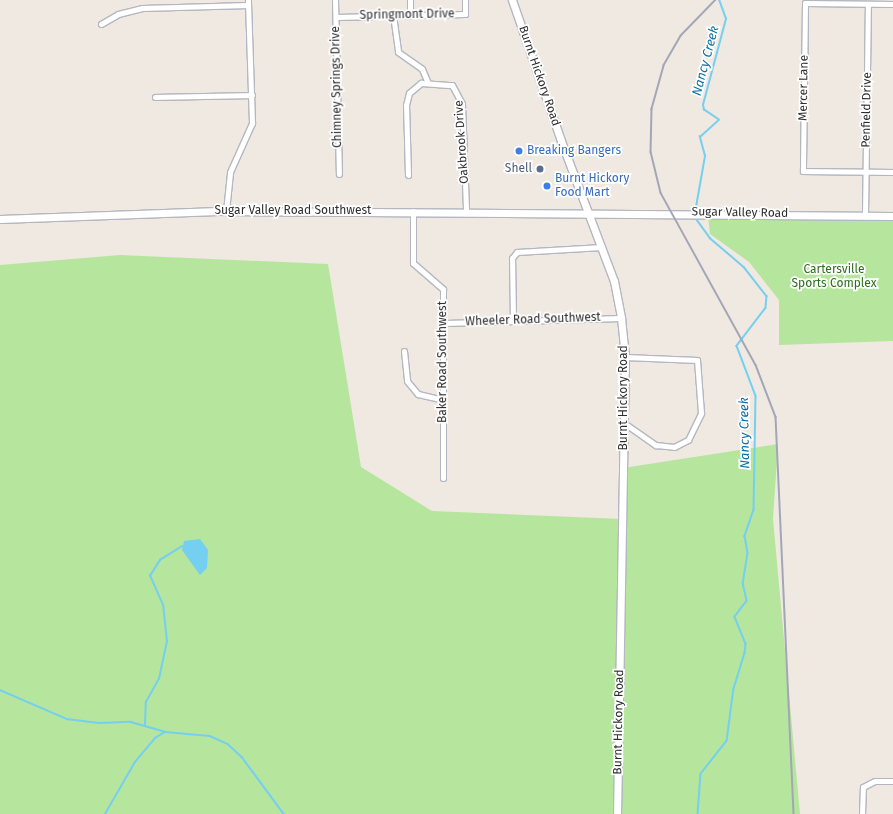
<!DOCTYPE html>
<html>
<head>
<meta charset="utf-8">
<style>
  body { margin:0 }
  #map { position:relative; width:893px; height:814px; overflow:hidden; background:#efe9e1; font-family:"Fira Sans",sans-serif }
  div>[style] { position:absolute }
  .green>* { inset:0; background:#b6e59e }
  .water>* { inset:0; background:#75cff0 }
  .stream>* { height:1.5px; margin:-0.75px; padding:0 0.75px; transform-origin:0.75px; border-radius:0.75px; background:#75cff0 }
  .roads { filter:drop-shadow(1px 0 #b4b7c1) drop-shadow(-1px 0 #b4b7c1) drop-shadow(0 1px #b4b7c1) drop-shadow(0 -1px #b4b7c1) }
  .street>* { height:5px; margin:-2.5px; padding:0 2.5px; transform-origin:2.5px; border-radius:2.5px; background:#fff }
  .secondary>* { height:7px; margin:-3.5px; padding:0 3.5px; transform-origin:3.5px; border-radius:3.5px; background:#fff }
  .rail>* { height:1.5px; margin:-0.75px; padding:0 0.75px; transform-origin:0.75px; border-radius:0.75px; background:#a3a6b8 }
  .dots>* { width:11px; height:11px; translate:-50% -50%; box-sizing:border-box; border:2px solid #fff; border-radius:50% }
  span { translate:-50% -50%; white-space:nowrap; text-align:center; line-height:1.15; -webkit-text-stroke:3.5px #fff; paint-order:stroke }
  .street-label { font-size:12px; color:#2e2e2e }
  .shop-label { font-size:12px; color:#366cbe }
  .left { translate:0 -50%; text-align:left }
  .service-label { font-size:12px; color:#4e5e75 }
  .right { translate:-100% -50%; text-align:right }
  .park-label { font-size:12px; color:#2c6e1b }
  .water-label { font-size:13px; color:#0d6fa3; font-style:italic }
</style>
</head>
<body>
<div id="map">
  <div class="green">
    <div style="clip-path:polygon(708px 216px,893px 219px,893px 341px,779px 345px,779px 300px,749px 262px,710px 234px)"></div>
    <div style="clip-path:polygon(120px 255px,328px 264px,361px 467px,432px 511px,622px 519px,623px 468px,778px 444px,773px 519px,800px 814px,0 814px,0 265px)"></div>
  </div>
  <div class="water">
    <div style="clip-path:polygon(200px 539px,208px 550px,207px 568px,200px 575px,182px 550px,184px 541px)"></div>
  </div>
  <div class="stream">
    <div style="left:695px;top:213px;width:58px;rotate:-80deg"></div>
    <div style="left:705px;top:156px;width:20px;rotate:-105deg"></div>
    <div style="left:700px;top:137px;width:25px;rotate:-42deg"></div>
    <div style="left:719px;top:120px;width:18px;rotate:-146deg"></div>
    <div style="left:704px;top:110px;width:5px;rotate:-101deg"></div>
    <div style="left:703px;top:105px;width:89px;rotate:-75deg"></div>
    <div style="left:726px;top:19px;width:20px;rotate:-110deg"></div>
    <div style="left:695px;top:217px;width:26px;rotate:54deg"></div>
    <div style="left:710px;top:238px;width:45px;rotate:40.5deg"></div>
    <div style="left:744px;top:267px;width:37px;rotate:52deg"></div>
    <div style="left:767px;top:296px;width:12px;rotate:95deg"></div>
    <div style="left:766px;top:308px;width:48px;rotate:127.3deg"></div>
    <div style="left:737px;top:346px;width:53px;rotate:69.2deg"></div>
    <div style="left:756px;top:396px;width:114px;rotate:91deg"></div>
    <div style="left:754px;top:510px;width:28px;rotate:109deg"></div>
    <div style="left:745px;top:536px;width:17px;rotate:80deg"></div>
    <div style="left:748px;top:553px;width:30px;rotate:99deg"></div>
    <div style="left:743px;top:583px;width:18px;rotate:77deg"></div>
    <div style="left:747px;top:601px;width:20px;rotate:127deg"></div>
    <div style="left:735px;top:617px;width:29px;rotate:68deg"></div>
    <div style="left:746px;top:644px;width:9px;rotate:96deg"></div>
    <div style="left:745px;top:653px;width:37px;rotate:107deg"></div>
    <div style="left:734px;top:688px;width:53px;rotate:97.5deg"></div>
    <div style="left:727px;top:741px;width:42px;rotate:128.2deg"></div>
    <div style="left:701px;top:774px;width:40px;rotate:94.3deg"></div>
    <div style="left:0;top:690px;width:73px;rotate:23.4deg"></div>
    <div style="left:67px;top:719px;width:32px;rotate:7deg"></div>
    <div style="left:99px;top:723px;width:32px;rotate:-2deg"></div>
    <div style="left:131px;top:722px;width:35px;rotate:16deg"></div>
    <div style="left:165px;top:732px;width:45px;rotate:5.1deg"></div>
    <div style="left:210px;top:736px;width:20px;rotate:24deg"></div>
    <div style="left:228px;top:744px;width:19px;rotate:43deg"></div>
    <div style="left:242px;top:757px;width:71px;rotate:53.6deg"></div>
    <div style="left:145px;top:725px;width:23px;rotate:-88deg"></div>
    <div style="left:146px;top:702px;width:26px;rotate:-61deg"></div>
    <div style="left:159px;top:679px;width:38px;rotate:-78deg"></div>
    <div style="left:167px;top:642px;width:37px;rotate:-96deg"></div>
    <div style="left:163px;top:605px;width:32px;rotate:-114deg"></div>
    <div style="left:150px;top:576px;width:19px;rotate:-58deg"></div>
    <div style="left:160px;top:560px;width:26px;rotate:-32deg"></div>
    <div style="left:105px;top:814px;width:60px;rotate:-60deg"></div>
    <div style="left:135px;top:762px;width:31px;rotate:-50deg"></div>
    <div style="left:155px;top:738px;width:12px;rotate:-31deg"></div>
  </div>
  <div class="roads">
    <div class="street">
      <div style="left:335px;top:0;width:174px;rotate:88.7deg"></div>
      <div style="left:410px;top:0;width:14px;rotate:90deg"></div>
      <div style="left:893px;top:4px;width:88px;rotate:-179.3deg"></div>
      <div style="left:805px;top:3px;width:168px;rotate:90.7deg"></div>
      <div style="left:803px;top:171px;width:90px;rotate:0.6deg"></div>
      <div style="left:393px;top:15px;width:37px;rotate:82deg"></div>
      <div style="left:398px;top:52px;width:29px;rotate:35deg"></div>
      <div style="left:422px;top:69px;width:15px;rotate:67deg"></div>
      <div style="left:336px;top:17px;width:129px;rotate:-1.3deg"></div>
      <div style="left:465px;top:14px;width:14px;rotate:-90deg"></div>
      <div style="left:101px;top:24px;width:20px;rotate:-30deg"></div>
      <div style="left:118px;top:14px;width:25px;rotate:-14deg"></div>
      <div style="left:142px;top:8px;width:106px;rotate:-1.6deg"></div>
      <div style="left:155px;top:97px;width:97px;rotate:-1.2deg"></div>
      <div style="left:408px;top:175px;width:70px;rotate:-91.6deg"></div>
      <div style="left:406px;top:105px;width:12px;rotate:-76deg"></div>
      <div style="left:409px;top:93px;width:16px;rotate:-40deg"></div>
      <div style="left:421px;top:83px;width:31px;rotate:4deg"></div>
      <div style="left:452px;top:85px;width:21px;rotate:62deg"></div>
      <div style="left:462px;top:104px;width:106px;rotate:87.8deg"></div>
      <div style="left:226px;top:211px;width:39px;rotate:-84deg"></div>
      <div style="left:230px;top:172px;width:54px;rotate:-65.8deg"></div>
      <div style="left:252px;top:123px;width:123px;rotate:-91.9deg"></div>
      <div style="left:413px;top:211px;width:52px;rotate:90deg"></div>
      <div style="left:413px;top:263px;width:40px;rotate:41deg"></div>
      <div style="left:443px;top:289px;width:189px;rotate:90deg"></div>
      <div style="left:865px;top:215px;width:211px;rotate:-89.2deg"></div>
      <div style="left:513px;top:319px;width:61px;rotate:-90.9deg"></div>
      <div style="left:512px;top:258px;width:8px;rotate:-50deg"></div>
      <div style="left:517px;top:252px;width:85px;rotate:-3.4deg"></div>
      <div style="left:445px;top:323px;width:176px;rotate:-1.6deg"></div>
      <div style="left:404px;top:351px;width:30px;rotate:84deg"></div>
      <div style="left:407px;top:381px;width:17px;rotate:50deg"></div>
      <div style="left:418px;top:394px;width:26px;rotate:13deg"></div>
      <div style="left:624px;top:423px;width:39px;rotate:35deg"></div>
      <div style="left:656px;top:445px;width:18px;rotate:6deg"></div>
      <div style="left:674px;top:447px;width:16px;rotate:-27deg"></div>
      <div style="left:688px;top:440px;width:30px;rotate:-64deg"></div>
      <div style="left:701px;top:413px;width:53px;rotate:-94.3deg"></div>
      <div style="left:697px;top:360px;width:72px;rotate:-177.6deg"></div>
      <div style="left:862px;top:814px;width:27px;rotate:-88deg"></div>
      <div style="left:863px;top:787px;width:13px;rotate:-27deg"></div>
      <div style="left:875px;top:781px;width:18px"></div>
    </div>
    <div class="secondary">
      <div style="left:512px;top:0;width:149px;rotate:70.8deg"></div>
      <div style="left:561px;top:141px;width:150px;rotate:69.3deg"></div>
      <div style="left:614px;top:281px;width:38px;rotate:79deg"></div>
      <div style="left:621px;top:318px;width:39px;rotate:84deg"></div>
      <div style="left:625px;top:357px;width:457px;rotate:91deg"></div>
      <div style="left:0;top:219px;width:218px;rotate:-2.1deg"></div>
      <div style="left:218px;top:211px;width:675px;rotate:0.42deg"></div>
    </div>
  </div>
  <div class="rail">
    <div style="left:716px;top:0;width:50px;rotate:134.2deg"></div>
    <div style="left:681px;top:36px;width:34px;rotate:120deg"></div>
    <div style="left:664px;top:66px;width:45px;rotate:105.6deg"></div>
    <div style="left:652px;top:109px;width:43px;rotate:91.3deg"></div>
    <div style="left:651px;top:152px;width:42px;rotate:76.3deg"></div>
    <div style="left:661px;top:193px;width:196px;rotate:61.1deg"></div>
    <div style="left:756px;top:365px;width:56px;rotate:69deg"></div>
    <div style="left:776px;top:417px;width:397px;rotate:87.4deg"></div>
  </div>
  <div class="dots">
    <div style="left:519px;top:151px;background:#3f7fe0"></div>
    <div style="left:540px;top:169px;background:#5c6f8a"></div>
    <div style="left:547px;top:186px;background:#3f7fe0"></div>
  </div>
  <div class="street-label">
    <span style="left:407px;top:15px;rotate:-1deg">Springmont Drive</span>
    <span style="left:539px;top:76px;rotate:71deg">Burnt Hickory Road</span>
    <span style="left:337px;top:87px;rotate:-91deg">Chimney Springs Drive</span>
    <span style="left:804px;top:88px;rotate:-89deg">Mercer Lane</span>
    <span style="left:867px;top:110px;rotate:-89deg">Penfield Drive</span>
    <span style="left:462px;top:142px;rotate:-94deg">Oakbrook Drive</span>
    <span style="left:293px;top:211px">Sugar Valley Road Southwest</span>
    <span style="left:740px;top:213px;rotate:1deg">Sugar Valley Road</span>
    <span style="left:533px;top:320px;rotate:-2deg">Wheeler Road Southwest</span>
    <span style="left:443px;top:362px;rotate:-90deg">Baker Road Southwest</span>
    <span style="left:624px;top:398px;rotate:-90deg">Burnt Hickory Road</span>
    <span style="left:619px;top:722px;rotate:-89deg">Burnt Hickory Road</span>
  </div>
  <div class="shop-label">
    <span class="left" style="left:527px;top:151px">Breaking Bangers</span>
    <span class="left" style="left:555px;top:186px">Burnt Hickory<br>Food Mart</span>
  </div>
  <div class="service-label">
    <span class="right" style="left:532px;top:169px">Shell</span>
  </div>
  <div class="park-label">
    <span style="left:834px;top:277px">Cartersville<br>Sports Complex</span>
  </div>
  <div class="water-label">
    <span style="left:706px;top:61px;rotate:-75deg">Nancy Creek</span>
    <span style="left:745px;top:433px;rotate:-91deg">Nancy Creek</span>
  </div>
</div>
</body>
</html>
